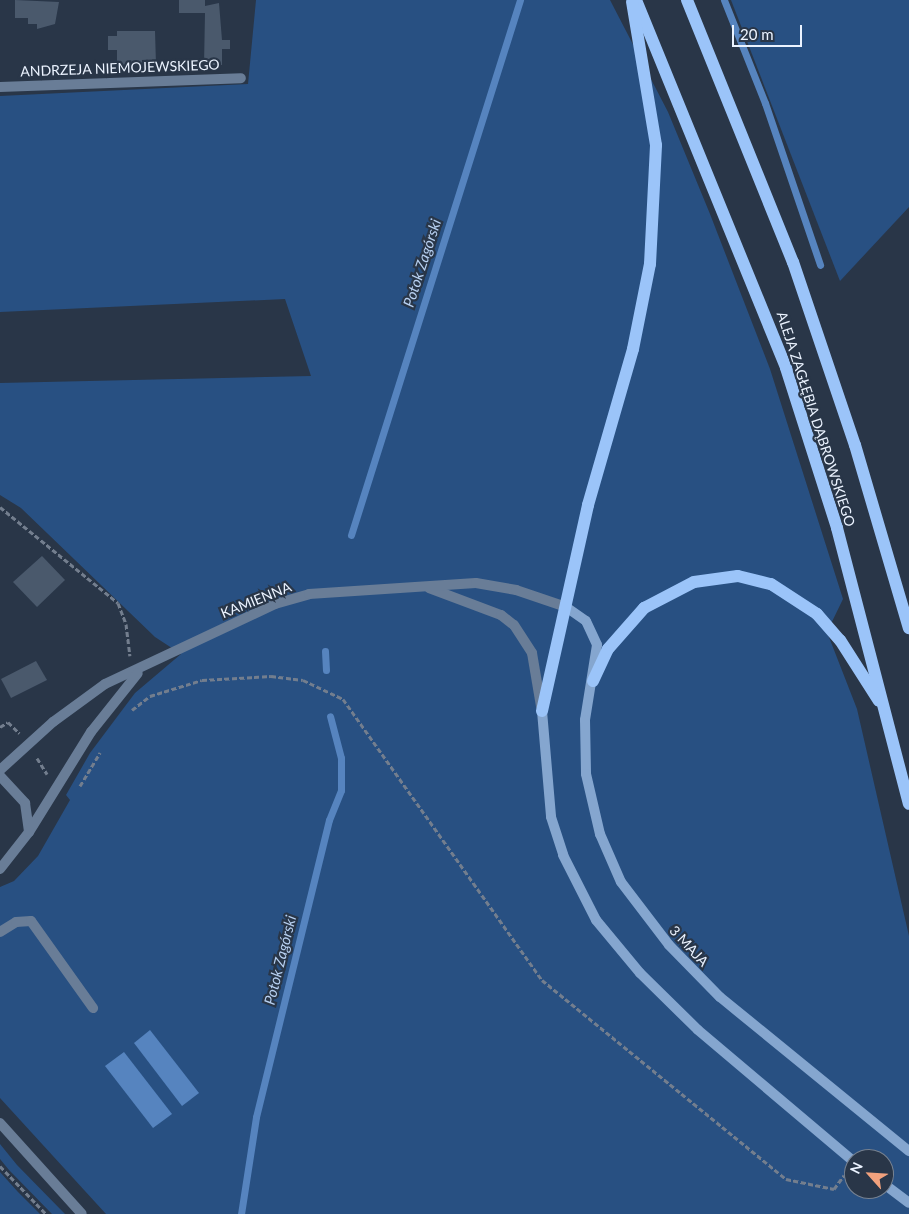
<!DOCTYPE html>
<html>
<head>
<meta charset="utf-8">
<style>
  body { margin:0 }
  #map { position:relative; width:909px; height:1214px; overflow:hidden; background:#293648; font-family:Lato,sans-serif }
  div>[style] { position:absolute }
  .green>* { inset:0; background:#285082 }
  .water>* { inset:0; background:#5684bf }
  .stream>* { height:7px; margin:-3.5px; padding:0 3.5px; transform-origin:3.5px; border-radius:3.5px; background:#5684bf }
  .building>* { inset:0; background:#4a596c }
  .path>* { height:3px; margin-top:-1.5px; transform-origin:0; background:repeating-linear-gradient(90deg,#737e8e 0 5px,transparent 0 7.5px) }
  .service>* { height:10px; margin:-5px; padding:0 5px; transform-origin:5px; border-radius:5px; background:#697d97 }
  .minor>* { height:10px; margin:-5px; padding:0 5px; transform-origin:5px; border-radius:5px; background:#697d97 }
  .tertiary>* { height:10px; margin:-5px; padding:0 5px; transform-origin:5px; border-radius:5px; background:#697d97 }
  .secondary>* { height:10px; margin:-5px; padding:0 5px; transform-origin:5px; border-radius:5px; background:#85a6cf }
  .primary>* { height:12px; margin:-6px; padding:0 6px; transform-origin:6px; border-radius:6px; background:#9bc4f9 }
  span { translate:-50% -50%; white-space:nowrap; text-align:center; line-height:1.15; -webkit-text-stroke:4.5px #293648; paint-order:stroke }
  .street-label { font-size:14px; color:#ebf3ff }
  .water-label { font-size:15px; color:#b8d1f2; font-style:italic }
  .north { position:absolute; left:844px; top:1149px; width:50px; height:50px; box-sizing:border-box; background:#293648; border:1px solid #778291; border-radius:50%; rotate:296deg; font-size:14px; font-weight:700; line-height:20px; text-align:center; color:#ebf3ff }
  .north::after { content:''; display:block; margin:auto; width:18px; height:22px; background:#f1a17d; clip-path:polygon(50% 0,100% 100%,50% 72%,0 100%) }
  .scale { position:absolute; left:732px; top:25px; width:70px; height:22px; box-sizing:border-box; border:2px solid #ebf3ff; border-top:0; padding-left:6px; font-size:15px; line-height:18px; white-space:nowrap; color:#ebf3ff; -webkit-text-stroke:4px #293648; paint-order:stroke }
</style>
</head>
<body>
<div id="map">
  <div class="green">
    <div style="clip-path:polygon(evenodd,256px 0,610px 0,668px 112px,710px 214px,770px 369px,843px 599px,827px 632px,857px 709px,909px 936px,909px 1214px,106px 1214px,0 1098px,0 887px,14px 881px,38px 856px,70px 800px,66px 795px,90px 753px,135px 693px,181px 654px,155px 637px,21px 508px,0 495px,0 383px,311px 376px,285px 299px,0 312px,0 96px,248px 84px,256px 0,854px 1159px,884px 1159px,884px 1189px,854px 1189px,854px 1159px)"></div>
    <div style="clip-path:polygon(731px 0,909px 0,909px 207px,840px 281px)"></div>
    <div style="clip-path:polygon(0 1144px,17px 1165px,65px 1214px,52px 1214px,9px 1170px,0 1159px)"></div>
    <div style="clip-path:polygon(0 1172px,18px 1192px,40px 1214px,0 1214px)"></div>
  </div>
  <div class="water">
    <div style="clip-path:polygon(150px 1030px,199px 1093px,182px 1106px,134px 1043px)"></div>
    <div style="clip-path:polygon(124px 1052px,172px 1114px,153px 1128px,105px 1066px)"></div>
  </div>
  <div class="stream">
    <div style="left:724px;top:0;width:111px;rotate:68.3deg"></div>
    <div style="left:765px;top:103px;width:171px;rotate:71.2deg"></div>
    <div style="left:351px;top:535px;width:561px;rotate:-72.47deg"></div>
    <div style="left:325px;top:651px;width:19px;rotate:87deg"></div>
    <div style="left:241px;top:1214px;width:98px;rotate:-81.2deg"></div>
    <div style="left:256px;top:1117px;width:306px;rotate:-76.2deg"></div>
    <div style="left:329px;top:820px;width:32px;rotate:-68deg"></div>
    <div style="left:341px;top:790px;width:32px;rotate:-90deg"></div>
    <div style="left:341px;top:758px;width:43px;rotate:-104.7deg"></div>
  </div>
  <div class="building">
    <div style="clip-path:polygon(15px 0,59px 2px,55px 24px,37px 29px,37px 24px,28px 24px,28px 18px,15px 18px)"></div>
    <div style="clip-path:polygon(179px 0,205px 0,205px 6px,219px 3px,222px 40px,230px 40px,230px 49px,222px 49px,222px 65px,204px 65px,205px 13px,179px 13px)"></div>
    <div style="clip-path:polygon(117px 31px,155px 31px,156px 64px,117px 65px,117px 50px,108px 50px,108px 36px,117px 36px)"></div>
    <div style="clip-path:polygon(42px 556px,65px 580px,37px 607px,13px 582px)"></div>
    <div style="clip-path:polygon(36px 661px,47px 680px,11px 698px,1px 679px)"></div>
  </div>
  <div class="path">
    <div style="left:0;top:507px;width:152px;rotate:39.1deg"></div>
    <div style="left:118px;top:603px;width:22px;rotate:69deg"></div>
    <div style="left:126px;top:624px;width:32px;rotate:83deg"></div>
    <div style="left:132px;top:710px;width:23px;rotate:-38deg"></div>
    <div style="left:150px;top:696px;width:54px;rotate:-17.1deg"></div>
    <div style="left:202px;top:680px;width:69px;rotate:-3.3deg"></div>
    <div style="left:271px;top:676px;width:32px;rotate:7deg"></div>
    <div style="left:303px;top:680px;width:44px;rotate:25.4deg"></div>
    <div style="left:343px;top:699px;width:344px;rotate:54.7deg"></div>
    <div style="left:542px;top:980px;width:315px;rotate:39.2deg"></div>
    <div style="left:786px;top:1179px;width:49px;rotate:11.8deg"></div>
    <div style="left:834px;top:1189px;width:17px;rotate:-54deg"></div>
    <div style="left:844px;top:1175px;width:13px;rotate:39deg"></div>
    <div style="left:0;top:727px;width:9px;rotate:-32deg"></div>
    <div style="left:8px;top:722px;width:16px;rotate:45deg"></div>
    <div style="left:37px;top:758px;width:19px;rotate:58deg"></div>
    <div style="left:80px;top:786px;width:39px;rotate:-59deg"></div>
    <div style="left:0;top:1166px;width:66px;rotate:46.2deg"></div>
    <div style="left:862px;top:1189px;width:10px;rotate:37deg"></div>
  </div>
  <div class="service">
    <div style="left:0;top:932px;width:19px;rotate:-32deg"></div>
    <div style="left:16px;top:922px;width:15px;rotate:-4deg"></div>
    <div style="left:31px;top:921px;width:107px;rotate:54.5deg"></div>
    <div style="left:0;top:1123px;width:122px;rotate:48deg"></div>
  </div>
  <div class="minor">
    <div style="left:0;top:87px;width:241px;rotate:-2.1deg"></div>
  </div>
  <div class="tertiary">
    <div style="left:429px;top:588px;width:77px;rotate:20.6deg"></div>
    <div style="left:501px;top:615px;width:16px;rotate:38deg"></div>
    <div style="left:514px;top:625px;width:33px;rotate:57deg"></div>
    <div style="left:532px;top:653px;width:54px;rotate:80.4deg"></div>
    <div style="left:0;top:770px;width:72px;rotate:-42.2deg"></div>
    <div style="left:53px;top:722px;width:64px;rotate:-36.2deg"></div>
    <div style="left:105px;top:684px;width:188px;rotate:-25.2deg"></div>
    <div style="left:275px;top:604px;width:35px;rotate:-16deg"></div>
    <div style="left:309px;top:594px;width:167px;rotate:-3.8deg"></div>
    <div style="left:476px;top:583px;width:41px;rotate:9.9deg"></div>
    <div style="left:516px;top:590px;width:53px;rotate:18.8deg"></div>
    <div style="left:0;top:776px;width:37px;rotate:47deg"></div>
    <div style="left:25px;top:803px;width:29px;rotate:82deg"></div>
    <div style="left:29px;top:832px;width:47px;rotate:128.1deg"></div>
    <div style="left:29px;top:832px;width:118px;rotate:-58.2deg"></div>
    <div style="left:91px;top:732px;width:75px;rotate:-51.5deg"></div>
  </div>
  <div class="secondary">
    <div style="left:566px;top:607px;width:24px;rotate:35deg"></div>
    <div style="left:586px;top:621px;width:26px;rotate:65deg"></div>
    <div style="left:597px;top:645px;width:76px;rotate:99.1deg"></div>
    <div style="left:585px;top:720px;width:54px;rotate:88.9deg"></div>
    <div style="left:586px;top:774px;width:62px;rotate:76.9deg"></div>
    <div style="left:600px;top:834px;width:52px;rotate:66.4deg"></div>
    <div style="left:621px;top:882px;width:79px;rotate:52.7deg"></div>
    <div style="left:669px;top:945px;width:73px;rotate:45.6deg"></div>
    <div style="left:720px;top:997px;width:244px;rotate:39.2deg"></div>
    <div style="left:542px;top:711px;width:106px;rotate:85.1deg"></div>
    <div style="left:551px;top:817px;width:40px;rotate:72deg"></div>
    <div style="left:563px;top:855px;width:73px;rotate:63.1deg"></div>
    <div style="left:596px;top:920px;width:69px;rotate:50.3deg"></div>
    <div style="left:640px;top:973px;width:81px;rotate:44.5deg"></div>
    <div style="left:698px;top:1030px;width:204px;rotate:40.2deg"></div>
    <div style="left:884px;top:1184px;width:31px;rotate:37deg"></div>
  </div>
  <div class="primary">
    <div style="left:636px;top:0;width:397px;rotate:67.8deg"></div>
    <div style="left:786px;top:368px;width:168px;rotate:72.3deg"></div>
    <div style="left:837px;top:528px;width:285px;rotate:75.4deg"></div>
    <div style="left:687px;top:0;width:283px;rotate:68deg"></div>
    <div style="left:793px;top:262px;width:193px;rotate:71.3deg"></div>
    <div style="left:855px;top:445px;width:191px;rotate:73.6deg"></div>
    <div style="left:593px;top:681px;width:35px;rotate:-65deg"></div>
    <div style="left:608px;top:649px;width:55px;rotate:-48.7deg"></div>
    <div style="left:644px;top:608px;width:56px;rotate:-27.5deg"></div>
    <div style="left:694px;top:582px;width:44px;rotate:-7.8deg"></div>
    <div style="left:738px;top:576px;width:34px;rotate:14deg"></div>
    <div style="left:771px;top:584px;width:55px;rotate:33.1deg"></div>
    <div style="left:817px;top:614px;width:35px;rotate:49deg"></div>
    <div style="left:840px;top:640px;width:72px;rotate:57.4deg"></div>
    <div style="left:542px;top:711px;width:211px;rotate:-77.4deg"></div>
    <div style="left:588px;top:505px;width:162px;rotate:-73.9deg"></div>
    <div style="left:633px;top:349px;width:87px;rotate:-78.7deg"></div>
    <div style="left:650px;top:264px;width:119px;rotate:-87.1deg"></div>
    <div style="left:656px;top:145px;width:145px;rotate:-99.5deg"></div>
  </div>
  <div class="street-label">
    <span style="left:120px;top:68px;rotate:-2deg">ANDRZEJA NIEMOJEWSKIEGO</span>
    <span style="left:816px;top:419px;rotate:72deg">ALEJA ZAGŁĘBIA DĄBROWSKIEGO</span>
    <span style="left:256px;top:600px;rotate:-22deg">KAMIENNA</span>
    <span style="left:689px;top:946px;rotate:47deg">3 MAJA</span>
  </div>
  <div class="water-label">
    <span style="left:422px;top:263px;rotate:-72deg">Potok Zagórski</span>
    <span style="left:280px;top:960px;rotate:-76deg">Potok Zagórski</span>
  </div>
  <div class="north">N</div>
  <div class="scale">20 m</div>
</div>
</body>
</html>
